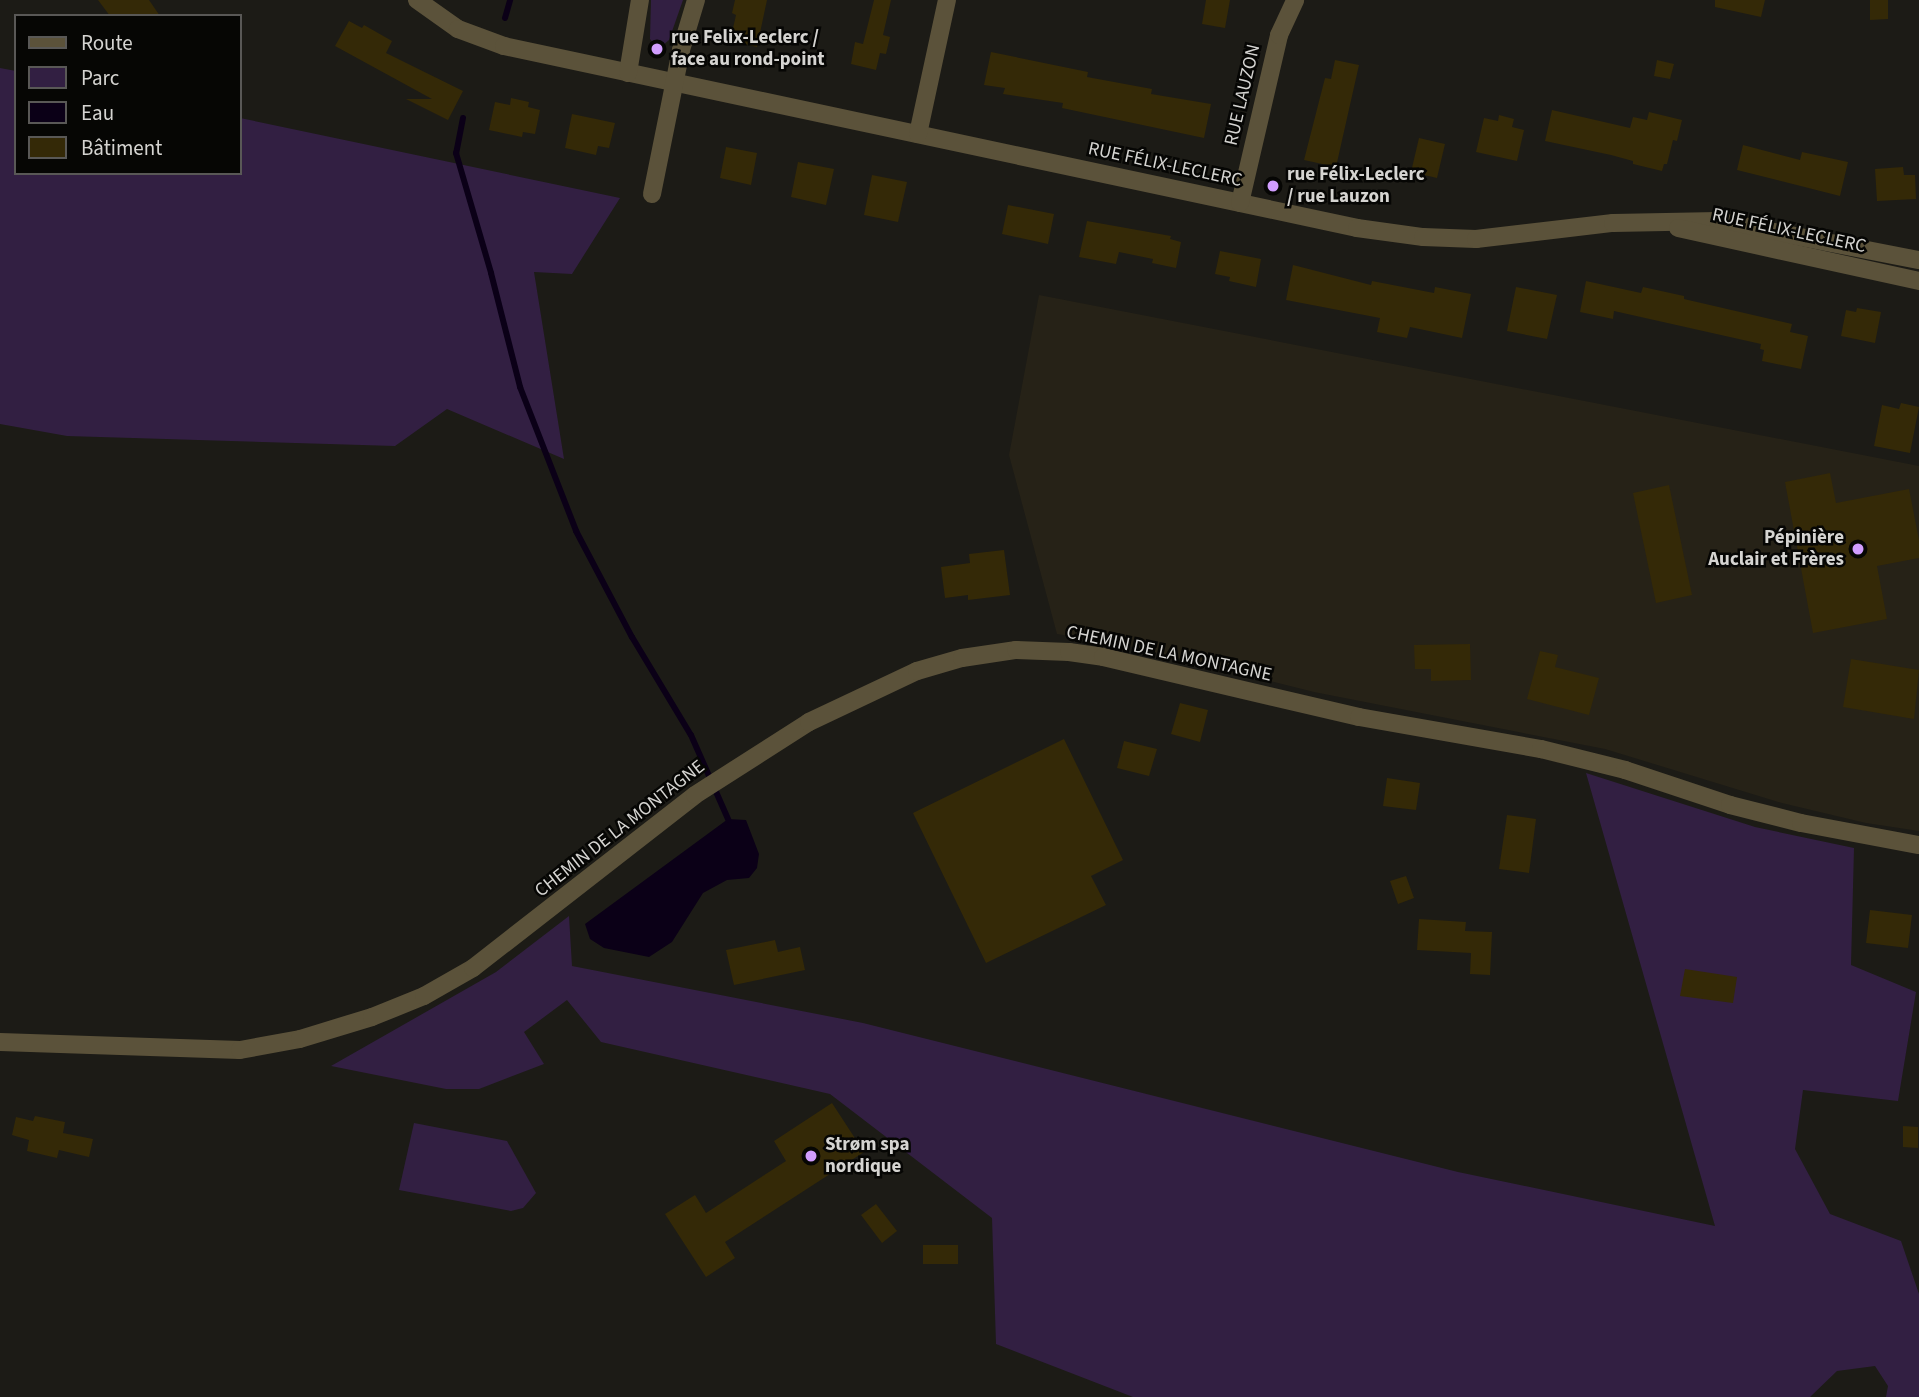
<!DOCTYPE html>
<html>
<head>
<meta charset="utf-8">
<style>
  body { margin:0 }
  #map { position:relative; width:1919px; height:1397px; overflow:hidden; background:#1c1b16; font-family:"Source Sans 3",sans-serif }
  div>[style] { position:absolute }
  .built>* { inset:0; background:#262217 }
  .green>* { inset:0; background:#321f42 }
  .water>* { inset:0; background:#0b0017 }
  .stream>* { height:6px; margin:-3px; padding:0 3px; transform-origin:3px; border-radius:3px; background:#0b0017 }
  .building>* { inset:0; background:#342907 }
  .street>* { height:18px; margin:-9px; padding:0 9px; transform-origin:9px; border-radius:9px; background:#5b523a }
  .dots>* { width:19px; height:19px; translate:-50% -50%; box-sizing:border-box; border:4px solid #060604; border-radius:50% }
  span { translate:-50% -50%; white-space:nowrap; text-align:center; line-height:1.15; -webkit-text-stroke:5px #060604; paint-order:stroke }
  .poi-label { font-size:19px; color:#d5d4d1; font-weight:700 }
  .left { translate:0 -50%; text-align:left }
  .right { translate:-100% -50%; text-align:right }
  .street-label { font-size:19px; color:#d5d4d1 }
  .legend { position:absolute; left:14px; top:14px; width:228px; height:161px; box-sizing:border-box; background:#060604; border:2px solid #595856; margin:0; padding:9px 12px; list-style:none; font-size:21px; color:#d5d4d1 }
  .legend li { display:flex; align-items:center; gap:14px; height:35px }
  .legend b { width:35px; border:2px solid #595856 }
</style>
</head>
<body>
<div id="map">
  <div class="built">
    <div style="clip-path:polygon(1039px 295px,1919px 466px,1919px 831px,1866px 823px,1782px 803px,1605px 749px,1314px 692px,1116px 643px,1057px 634px,1009px 455px)"></div>
  </div>
  <div class="green">
    <div style="clip-path:polygon(651px 0,683px 0,669px 40px,662px 46px,656px 46px,650px 39px)"></div>
    <div style="clip-path:polygon(0 68px,16px 71px,16px 173px,240px 173px,240px 118px,620px 198px,572px 274px,534px 272px,564px 459px,447px 409px,395px 446px,67px 436px,0 424px)"></div>
    <div style="clip-path:polygon(1586px 773px,1755px 827px,1854px 848px,1851px 965px,1916px 992px,1898px 1101px,1803px 1090px,1795px 1149px,1830px 1214px,1901px 1241px,1919px 1294px,1919px 1397px,1886px 1397px,1888px 1386px,1875px 1366px,1837px 1371px,1810px 1397px,1133px 1397px,996px 1344px,992px 1218px,830px 1094px,601px 1042px,567px 1000px,524px 1032px,544px 1064px,479px 1089px,446px 1089px,331px 1066px,496px 972px,569px 916px,572px 966px,863px 1023px,1458px 1172px,1715px 1226px)"></div>
    <div style="clip-path:polygon(414px 1123px,507px 1141px,536px 1193px,523px 1208px,511px 1211px,399px 1190px)"></div>
  </div>
  <div class="water">
    <div style="clip-path:polygon(728px 819px,746px 820px,759px 854px,757px 868px,749px 878px,727px 880px,703px 893px,672px 942px,649px 957px,604px 948px,590px 939px,585px 924px)"></div>
  </div>
  <div class="stream">
    <div style="left:505px;top:18px;width:19px;rotate:-74deg"></div>
    <div style="left:463px;top:118px;width:36px;rotate:101deg"></div>
    <div style="left:456px;top:153px;width:125px;rotate:73.7deg"></div>
    <div style="left:491px;top:273px;width:118px;rotate:75.7deg"></div>
    <div style="left:520px;top:387px;width:155px;rotate:68.7deg"></div>
    <div style="left:576px;top:531px;width:120px;rotate:62.2deg"></div>
    <div style="left:632px;top:637px;width:114px;rotate:59deg"></div>
    <div style="left:691px;top:735px;width:92px;rotate:66.2deg"></div>
  </div>
  <div class="building">
    <div style="clip-path:polygon(98px 0,149px 0,160px 16px,110px 16px)"></div>
    <div style="clip-path:polygon(735px 0,767px 0,757px 47px,730px 41px,736px 15px,732px 13px)"></div>
    <div style="clip-path:polygon(874px 0,891px 0,883px 35px,890px 37px,886px 54px,880px 53px,876px 70px,851px 64px,855px 42px,863px 44px)"></div>
    <div style="clip-path:polygon(1206px 0,1230px 0,1225px 28px,1202px 24px)"></div>
    <div style="clip-path:polygon(1715px 0,1765px 0,1761px 17px,1715px 7px)"></div>
    <div style="clip-path:polygon(1870px 0,1888px 0,1888px 19px,1870px 20px)"></div>
    <div style="clip-path:polygon(349px 21px,362px 28px,364px 25px,392px 41px,386px 53px,463px 91px,448px 120px,406px 99px,432px 99px,335px 46px)"></div>
    <div style="clip-path:polygon(991px 52px,1088px 72px,1087px 77px,1152px 89px,1151px 94px,1211px 104px,1204px 138px,1062px 108px,1063px 103px,1003px 94px,1005px 88px,984px 85px)"></div>
    <div style="clip-path:polygon(1335px 60px,1359px 65px,1336px 167px,1304px 160px,1325px 78px,1331px 79px)"></div>
    <div style="clip-path:polygon(1657px 60px,1674px 64px,1670px 79px,1654px 76px)"></div>
    <div style="clip-path:polygon(511px 98px,529px 102px,528px 107px,540px 110px,535px 134px,523px 132px,522px 137px,489px 130px,495px 102px,510px 105px)"></div>
    <div style="clip-path:polygon(1552px 110px,1630px 128px,1633px 117px,1647px 120px,1649px 112px,1682px 120px,1677px 141px,1673px 140px,1667px 164px,1664px 164px,1662px 171px,1633px 164px,1633px 161px,1611px 155px,1545px 141px)"></div>
    <div style="clip-path:polygon(572px 114px,615px 123px,609px 148px,598px 146px,596px 155px,565px 148px)"></div>
    <div style="clip-path:polygon(1499px 115px,1514px 119px,1512px 127px,1524px 130px,1517px 161px,1476px 152px,1484px 118px,1498px 121px)"></div>
    <div style="clip-path:polygon(1419px 138px,1445px 144px,1437px 178px,1411px 172px)"></div>
    <div style="clip-path:polygon(1743px 145px,1800px 160px,1802px 152px,1848px 162px,1840px 196px,1737px 170px)"></div>
    <div style="clip-path:polygon(726px 147px,757px 153px,751px 185px,720px 178px)"></div>
    <div style="clip-path:polygon(798px 162px,834px 169px,826px 205px,791px 197px)"></div>
    <div style="clip-path:polygon(1903px 167px,1904px 175px,1915px 175px,1916px 199px,1877px 201px,1875px 169px)"></div>
    <div style="clip-path:polygon(872px 175px,907px 182px,898px 222px,864px 215px)"></div>
    <div style="clip-path:polygon(1008px 205px,1054px 214px,1048px 244px,1002px 234px)"></div>
    <div style="clip-path:polygon(1087px 221px,1171px 236px,1170px 239px,1181px 242px,1176px 268px,1152px 263px,1153px 259px,1119px 252px,1116px 264px,1079px 257px)"></div>
    <div style="clip-path:polygon(1220px 251px,1261px 259px,1256px 287px,1229px 281px,1230px 277px,1215px 274px)"></div>
    <div style="clip-path:polygon(1293px 265px,1371px 285px,1372px 281px,1434px 293px,1435px 287px,1471px 294px,1462px 338px,1410px 327px,1407px 338px,1377px 332px,1380px 318px,1286px 300px)"></div>
    <div style="clip-path:polygon(1586px 281px,1641px 293px,1643px 287px,1684px 296px,1684px 299px,1792px 324px,1790px 332px,1808px 336px,1801px 369px,1762px 361px,1764px 350px,1760px 349px,1761px 344px,1614px 311px,1613px 319px,1580px 312px)"></div>
    <div style="clip-path:polygon(1516px 287px,1557px 295px,1547px 339px,1507px 331px)"></div>
    <div style="clip-path:polygon(1857px 308px,1881px 312px,1875px 343px,1841px 336px,1846px 310px,1856px 312px)"></div>
    <div style="clip-path:polygon(1901px 403px,1919px 407px,1910px 453px,1874px 446px,1882px 405px,1899px 409px)"></div>
    <div style="clip-path:polygon(1830px 473px,1836px 503px,1909px 489px,1919px 540px,1919px 558px,1877px 566px,1887px 619px,1813px 633px,1785px 482px)"></div>
    <div style="clip-path:polygon(1669px 485px,1692px 595px,1656px 603px,1633px 493px)"></div>
    <div style="clip-path:polygon(1004px 550px,1010px 595px,968px 600px,968px 595px,945px 598px,941px 567px,970px 563px,969px 554px)"></div>
    <div style="clip-path:polygon(1470px 644px,1471px 680px,1431px 681px,1431px 669px,1415px 669px,1414px 645px)"></div>
    <div style="clip-path:polygon(1540px 651px,1558px 655px,1555px 667px,1599px 678px,1589px 715px,1527px 699px)"></div>
    <div style="clip-path:polygon(1851px 659px,1919px 670px,1914px 719px,1843px 707px)"></div>
    <div style="clip-path:polygon(1180px 703px,1208px 710px,1200px 742px,1171px 734px)"></div>
    <div style="clip-path:polygon(1064px 739px,1123px 860px,1091px 876px,1106px 905px,986px 963px,913px 813px)"></div>
    <div style="clip-path:polygon(1124px 741px,1157px 749px,1149px 776px,1117px 768px)"></div>
    <div style="clip-path:polygon(1387px 778px,1420px 783px,1416px 810px,1383px 806px)"></div>
    <div style="clip-path:polygon(1507px 815px,1536px 819px,1529px 873px,1499px 869px)"></div>
    <div style="clip-path:polygon(1406px 876px,1414px 898px,1398px 904px,1390px 881px)"></div>
    <div style="clip-path:polygon(1870px 910px,1912px 915px,1908px 948px,1866px 943px)"></div>
    <div style="clip-path:polygon(1419px 919px,1466px 922px,1465px 931px,1492px 932px,1490px 975px,1470px 974px,1471px 953px,1417px 950px)"></div>
    <div style="clip-path:polygon(775px 940px,778px 952px,800px 947px,805px 970px,734px 985px,726px 950px)"></div>
    <div style="clip-path:polygon(1685px 969px,1737px 977px,1733px 1003px,1680px 996px)"></div>
    <div style="clip-path:polygon(832px 1103px,864px 1152px,725px 1242px,735px 1258px,706px 1277px,665px 1214px,695px 1195px,706px 1213px,786px 1161px,774px 1141px)"></div>
    <div style="clip-path:polygon(35px 1116px,65px 1122px,63px 1133px,93px 1139px,89px 1157px,59px 1150px,57px 1158px,27px 1151px,29px 1140px,12px 1135px,16px 1117px,33px 1121px)"></div>
    <div style="clip-path:polygon(1903px 1126px,1918px 1127px,1918px 1148px,1903px 1147px)"></div>
    <div style="clip-path:polygon(876px 1204px,897px 1231px,882px 1243px,861px 1215px)"></div>
    <div style="clip-path:polygon(923px 1245px,958px 1245px,958px 1264px,923px 1264px)"></div>
  </div>
  <div class="street">
    <div style="left:417px;top:0;width:50px;rotate:35.3deg"></div>
    <div style="left:458px;top:29px;width:49px;rotate:20.3deg"></div>
    <div style="left:504px;top:46px;width:872px;rotate:12.04deg"></div>
    <div style="left:1357px;top:228px;width:67px;rotate:7.8deg"></div>
    <div style="left:1423px;top:237px;width:53px;rotate:2.2deg"></div>
    <div style="left:1476px;top:239px;width:138px;rotate:-6.7deg"></div>
    <div style="left:1613px;top:223px;width:105px;rotate:-1.1deg"></div>
    <div style="left:1718px;top:221px;width:205px;rotate:11deg"></div>
    <div style="left:628px;top:73px;width:74px;rotate:-80.7deg"></div>
    <div style="left:918px;top:134px;width:137px;rotate:-77.8deg"></div>
    <div style="left:652px;top:194px;width:147px;rotate:-78.6deg"></div>
    <div style="left:681px;top:50px;width:52px;rotate:-73.3deg"></div>
    <div style="left:1240px;top:203px;width:172px;rotate:-76.9deg"></div>
    <div style="left:1279px;top:35px;width:38px;rotate:-65deg"></div>
    <div style="left:1678px;top:228px;width:247px;rotate:12.4deg"></div>
    <div style="left:0;top:1042px;width:240px;rotate:1.9deg"></div>
    <div style="left:240px;top:1050px;width:61px;rotate:-10.4deg"></div>
    <div style="left:300px;top:1039px;width:75px;rotate:-17deg"></div>
    <div style="left:372px;top:1017px;width:56px;rotate:-22deg"></div>
    <div style="left:424px;top:996px;width:56px;rotate:-29.7deg"></div>
    <div style="left:473px;top:968px;width:281px;rotate:-37.9deg"></div>
    <div style="left:695px;top:795px;width:135px;rotate:-32.6deg"></div>
    <div style="left:809px;top:722px;width:119px;rotate:-25.3deg"></div>
    <div style="left:917px;top:671px;width:47px;rotate:-16.1deg"></div>
    <div style="left:962px;top:658px;width:55px;rotate:-8.4deg"></div>
    <div style="left:1016px;top:650px;width:53px;rotate:2.2deg"></div>
    <div style="left:1069px;top:652px;width:34px;rotate:8deg"></div>
    <div style="left:1103px;top:657px;width:263px;rotate:13.2deg"></div>
    <div style="left:1359px;top:717px;width:185px;rotate:10deg"></div>
    <div style="left:1541px;top:749px;width:87px;rotate:14deg"></div>
    <div style="left:1625px;top:770px;width:111px;rotate:18.4deg"></div>
    <div style="left:1730px;top:805px;width:73px;rotate:14.2deg"></div>
    <div style="left:1801px;top:823px;width:120px;rotate:10.6deg"></div>
  </div>
  <div class="dots">
    <div style="left:657px;top:49px;background:#d19dfe"></div>
    <div style="left:1273px;top:186px;background:#d19dfe"></div>
    <div style="left:1858px;top:549px;background:#d19dfe"></div>
    <div style="left:811px;top:1156px;background:#d19dfe"></div>
  </div>
  <div class="poi-label">
    <span class="left" style="left:671px;top:49px">rue Felix-Leclerc /<br>face au rond-point</span>
    <span class="left" style="left:1287px;top:186px">rue Félix-Leclerc<br>/ rue Lauzon</span>
    <span class="right" style="left:1844px;top:549px">Pépinière<br>Auclair et Frères</span>
    <span class="left" style="left:825px;top:1156px">Strøm spa<br>nordique</span>
  </div>
  <div class="street-label">
    <span style="left:1243px;top:95px;rotate:-77deg">RUE LAUZON</span>
    <span style="left:1165px;top:165px;rotate:12deg">RUE FÉLIX-LECLERC</span>
    <span style="left:1789px;top:231px;rotate:12deg">RUE FÉLIX-LECLERC</span>
    <span style="left:1169px;top:654px;rotate:12deg">CHEMIN DE LA MONTAGNE</span>
    <span style="left:620px;top:829px;rotate:-38deg">CHEMIN DE LA MONTAGNE</span>
  </div>
  <ul class="legend">
  <li><b style="height:9px;background:#5b523a"></b>Route</li>
  <li><b style="height:19px;background:#321f42"></b>Parc</li>
  <li><b style="height:19px;background:#0b0017"></b>Eau</li>
  <li><b style="height:19px;background:#342907"></b>Bâtiment</li>
  </ul>
</div>
</body>
</html>
